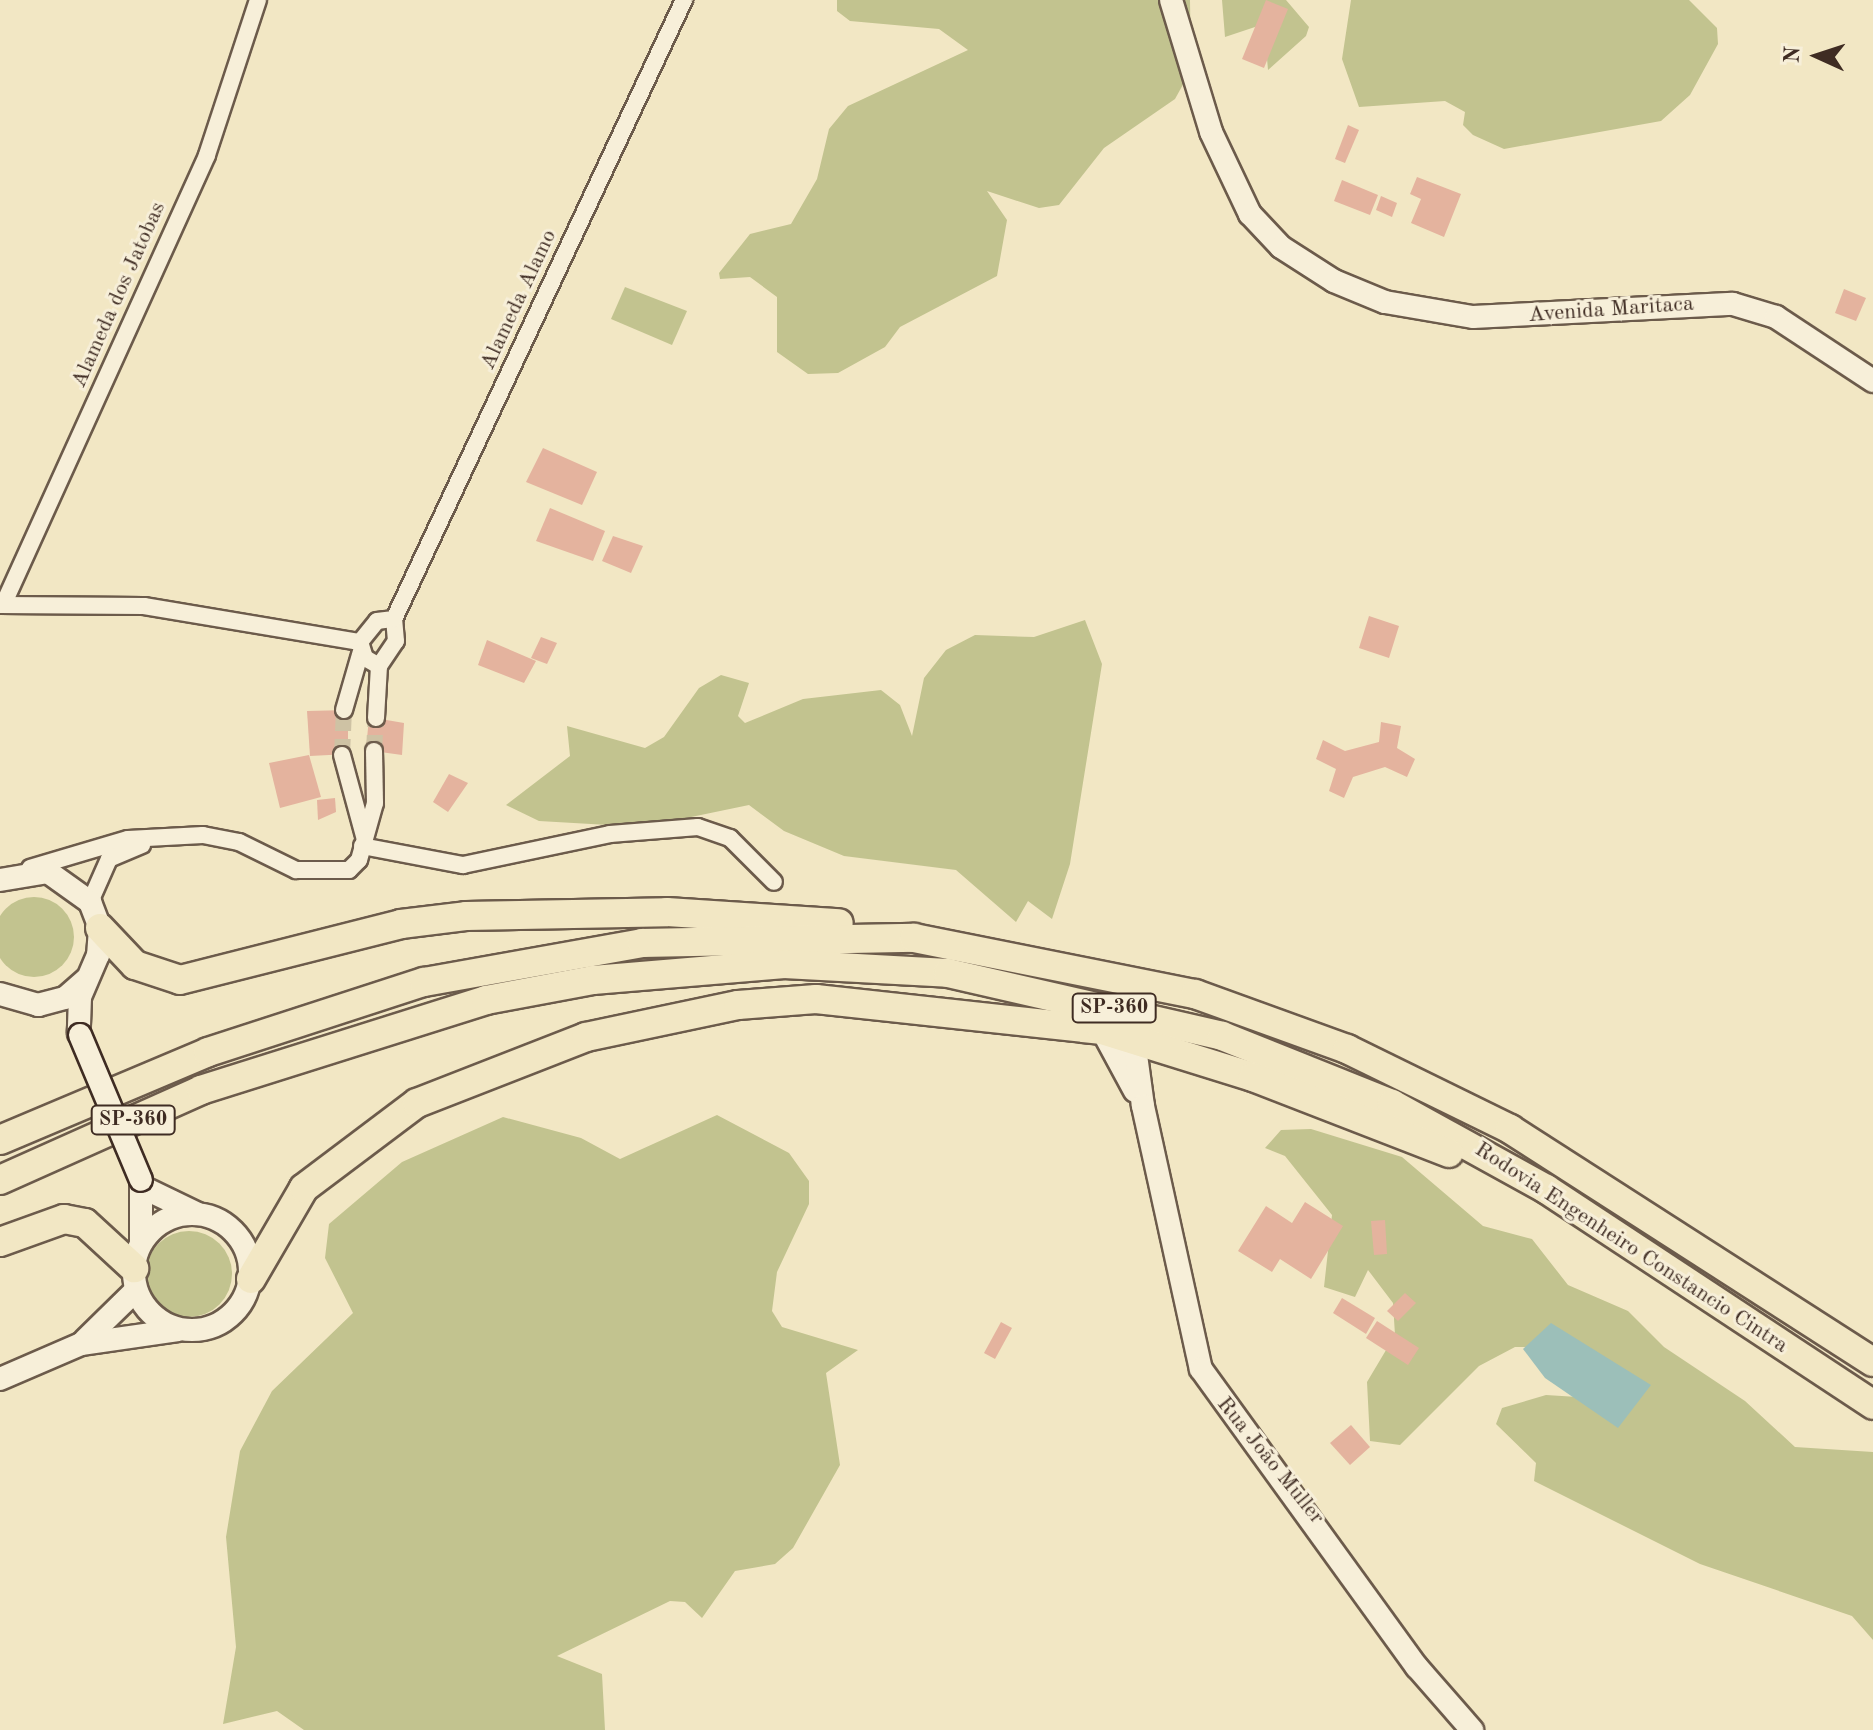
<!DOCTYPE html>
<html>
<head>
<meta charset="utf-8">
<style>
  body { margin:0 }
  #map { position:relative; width:1873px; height:1730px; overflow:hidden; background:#f2e7c4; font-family:"Old Standard TT",serif }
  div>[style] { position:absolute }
  .green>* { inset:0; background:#c2c38f }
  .round { border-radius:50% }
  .water>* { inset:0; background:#9cbfb9 }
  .building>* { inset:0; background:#e4b39e }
  .street-tunnel>* { height:16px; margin-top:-8px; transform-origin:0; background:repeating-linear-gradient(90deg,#cec2a4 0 16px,transparent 0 24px) }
  .roads { filter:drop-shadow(2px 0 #6c5b4b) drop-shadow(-2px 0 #6c5b4b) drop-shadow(0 2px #6c5b4b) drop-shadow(0 -2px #6c5b4b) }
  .street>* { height:16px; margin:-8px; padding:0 8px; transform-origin:8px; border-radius:8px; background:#f7efd9 }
  .secondary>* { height:22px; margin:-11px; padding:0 11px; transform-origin:11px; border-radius:11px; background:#f7efd9 }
  .secondary>.ring { margin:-11px; padding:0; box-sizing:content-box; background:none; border:22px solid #f7efd9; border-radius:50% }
  .highway>* { height:28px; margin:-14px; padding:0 14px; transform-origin:14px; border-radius:14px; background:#f2e7c4 }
  .bridges { filter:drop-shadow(2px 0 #3f2c23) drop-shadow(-2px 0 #3f2c23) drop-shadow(0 2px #3f2c23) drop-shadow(0 -2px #3f2c23) }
  .secondary-bridge>* { height:22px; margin:-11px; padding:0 11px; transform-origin:11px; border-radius:11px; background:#f7efd9 }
  span { translate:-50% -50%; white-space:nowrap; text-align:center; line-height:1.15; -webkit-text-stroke:6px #f7efd9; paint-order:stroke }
  .shield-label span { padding:2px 6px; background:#f7efd9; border:2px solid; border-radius:6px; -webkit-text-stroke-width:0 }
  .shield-label { font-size:20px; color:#3f2c23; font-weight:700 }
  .street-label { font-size:22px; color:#3f2c23 }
  .north { position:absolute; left:1777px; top:16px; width:80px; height:80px; -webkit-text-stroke:6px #f7efd9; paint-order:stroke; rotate:273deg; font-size:22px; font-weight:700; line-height:32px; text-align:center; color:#3f2c23 }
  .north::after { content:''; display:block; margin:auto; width:28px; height:36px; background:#3f2c23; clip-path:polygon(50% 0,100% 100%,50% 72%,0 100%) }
</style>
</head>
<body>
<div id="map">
  <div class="green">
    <div style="clip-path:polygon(837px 0,1190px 0,1191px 70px,1175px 99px,1104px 148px,1059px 205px,1039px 208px,987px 191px,1007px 220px,997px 276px,900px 327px,885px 347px,838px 373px,808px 374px,777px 352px,777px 297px,750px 277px,720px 279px,719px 273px,750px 234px,791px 224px,817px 179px,829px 129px,848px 106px,968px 50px,939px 29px,850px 21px,837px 11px)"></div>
    <div style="clip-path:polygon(1222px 0,1286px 0,1309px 27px,1306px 36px,1268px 70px,1264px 24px,1225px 37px)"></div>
    <div style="clip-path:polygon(1351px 0,1689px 0,1717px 28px,1718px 44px,1690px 95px,1661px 121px,1504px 149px,1473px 135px,1463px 125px,1465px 112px,1445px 101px,1359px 107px,1342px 59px)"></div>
    <div style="clip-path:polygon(625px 287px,687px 311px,672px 345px,611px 319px)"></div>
    <div style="clip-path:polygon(1085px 620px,1102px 664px,1070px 864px,1052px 919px,1028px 901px,1016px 922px,956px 870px,844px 856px,784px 831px,749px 805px,643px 827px,539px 821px,506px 805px,570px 756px,567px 726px,645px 748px,664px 737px,699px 688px,721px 675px,749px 683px,738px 716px,745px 723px,803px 699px,881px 690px,900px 705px,912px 736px,924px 678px,946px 650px,975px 635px,1034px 637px)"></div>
    <div class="round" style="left:-6px;top:897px;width:80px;height:80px"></div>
    <div style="clip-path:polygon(717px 1115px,789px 1153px,809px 1181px,809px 1204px,777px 1272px,772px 1311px,782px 1327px,858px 1350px,826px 1373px,840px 1465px,793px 1548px,775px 1564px,735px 1571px,702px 1618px,685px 1602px,670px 1601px,557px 1656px,602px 1674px,605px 1730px,304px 1730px,277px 1711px,223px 1724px,236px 1647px,226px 1537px,240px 1451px,272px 1391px,353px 1313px,325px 1258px,329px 1224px,402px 1162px,503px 1117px,581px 1138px,620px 1159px)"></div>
    <div style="clip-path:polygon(1311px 1129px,1402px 1157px,1483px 1226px,1532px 1239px,1568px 1285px,1628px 1311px,1664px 1347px,1745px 1401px,1795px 1447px,1873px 1452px,1873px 1640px,1852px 1616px,1700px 1564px,1534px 1481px,1536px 1463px,1496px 1424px,1502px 1408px,1546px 1395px,1609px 1399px,1538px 1347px,1515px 1347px,1479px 1366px,1400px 1445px,1370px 1441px,1367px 1382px,1395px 1335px,1393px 1303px,1368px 1270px,1355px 1297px,1324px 1287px,1332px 1215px,1285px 1156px,1265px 1148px,1281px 1130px)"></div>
    <div class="round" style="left:146px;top:1231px;width:86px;height:86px"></div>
  </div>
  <div class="water">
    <div style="clip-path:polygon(1551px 1323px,1651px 1385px,1618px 1428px,1545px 1378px,1523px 1349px)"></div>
  </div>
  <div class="building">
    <div style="clip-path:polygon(1266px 0,1288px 9px,1264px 68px,1242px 59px)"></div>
    <div style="clip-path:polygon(1348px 125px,1359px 130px,1345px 163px,1335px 159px)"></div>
    <div style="clip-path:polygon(1417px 177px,1461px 194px,1444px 237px,1411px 223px,1421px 199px,1410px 194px)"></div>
    <div style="clip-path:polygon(1342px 180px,1378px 195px,1370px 215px,1334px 201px)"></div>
    <div style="clip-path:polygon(1381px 196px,1397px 203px,1392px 217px,1376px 210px)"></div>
    <div style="clip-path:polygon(1844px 289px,1866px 298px,1856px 321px,1835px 313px)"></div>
    <div style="clip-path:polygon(543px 448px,597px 472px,582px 505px,526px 482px)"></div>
    <div style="clip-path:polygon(550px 508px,605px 531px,593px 561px,536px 541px)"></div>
    <div style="clip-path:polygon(613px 536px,643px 546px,631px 573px,602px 561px)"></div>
    <div style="clip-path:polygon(1369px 616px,1399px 626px,1389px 658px,1359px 648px)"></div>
    <div style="clip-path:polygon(541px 637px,557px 643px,547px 664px,531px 658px)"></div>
    <div style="clip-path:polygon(487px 640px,536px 661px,524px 683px,478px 665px)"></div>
    <div style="clip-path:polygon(348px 710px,348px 754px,310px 756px,307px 711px)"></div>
    <div style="clip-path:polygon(369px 717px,404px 723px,402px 755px,366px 750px)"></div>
    <div style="clip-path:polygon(1381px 722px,1401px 726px,1397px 748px,1415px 759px,1407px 777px,1385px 767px,1353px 777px,1344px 798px,1329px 791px,1336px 769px,1316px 759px,1323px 740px,1345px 751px,1379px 742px)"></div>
    <div style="clip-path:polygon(309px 755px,321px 797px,280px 808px,269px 763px)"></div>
    <div style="clip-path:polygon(449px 774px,468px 783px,448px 812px,433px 802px)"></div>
    <div style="clip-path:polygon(335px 798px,336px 812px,318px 820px,317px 800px)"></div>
    <div style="clip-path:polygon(1305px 1202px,1343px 1226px,1311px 1279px,1280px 1259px,1272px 1272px,1238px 1251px,1266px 1206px,1292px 1223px)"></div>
    <div style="clip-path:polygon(1385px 1220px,1387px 1254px,1374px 1255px,1371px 1221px)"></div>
    <div style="clip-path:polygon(1405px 1293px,1416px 1303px,1398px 1321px,1387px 1311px)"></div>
    <div style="clip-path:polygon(1342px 1298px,1375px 1318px,1366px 1334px,1333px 1313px)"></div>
    <div style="clip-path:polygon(1377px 1321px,1419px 1348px,1408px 1365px,1366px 1338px)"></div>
    <div style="clip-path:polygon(1001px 1322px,1012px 1328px,995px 1359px,984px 1353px)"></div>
    <div style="clip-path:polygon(1351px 1425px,1370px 1447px,1350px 1465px,1330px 1443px)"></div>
  </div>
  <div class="street-tunnel">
    <div style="left:374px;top:751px;width:33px;rotate:-87deg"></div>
    <div style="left:342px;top:755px;width:45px;rotate:-87.5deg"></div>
  </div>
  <div class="roads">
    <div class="street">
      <div style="left:4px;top:603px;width:492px;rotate:-65.6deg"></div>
      <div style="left:207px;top:155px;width:163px;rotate:-71.8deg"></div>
      <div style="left:0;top:605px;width:144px;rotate:0.4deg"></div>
      <div style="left:144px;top:606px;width:219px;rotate:9.5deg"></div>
      <div style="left:379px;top:666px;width:16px;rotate:-150deg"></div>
      <div style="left:365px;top:658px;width:17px;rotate:-107deg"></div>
      <div style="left:360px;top:642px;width:27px;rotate:-51deg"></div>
      <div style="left:377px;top:621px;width:17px;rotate:-7deg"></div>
      <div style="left:344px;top:710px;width:61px;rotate:-73.9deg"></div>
      <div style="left:376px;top:718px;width:52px;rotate:-86.7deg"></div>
      <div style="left:379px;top:666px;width:30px;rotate:-56deg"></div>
      <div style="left:396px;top:641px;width:22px;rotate:-95deg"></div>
      <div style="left:394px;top:619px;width:684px;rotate:-64.9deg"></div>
      <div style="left:342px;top:755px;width:84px;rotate:74.8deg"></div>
      <div style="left:362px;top:846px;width:103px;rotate:10.7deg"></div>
      <div style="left:463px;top:865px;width:150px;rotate:-11.9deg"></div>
      <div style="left:610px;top:834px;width:88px;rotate:-4.5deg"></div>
      <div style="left:698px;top:827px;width:34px;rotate:19deg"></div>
      <div style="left:730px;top:838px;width:62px;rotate:45deg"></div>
      <div style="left:30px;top:868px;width:102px;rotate:-16.5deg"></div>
      <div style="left:128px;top:839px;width:75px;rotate:-3.1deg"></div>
      <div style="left:203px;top:835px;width:37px;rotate:11deg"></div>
      <div style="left:239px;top:842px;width:64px;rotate:26.2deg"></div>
      <div style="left:296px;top:870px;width:53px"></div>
      <div style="left:349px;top:870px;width:14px;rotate:-45deg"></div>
      <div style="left:359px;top:860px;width:59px;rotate:-74.3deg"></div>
      <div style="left:375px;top:803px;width:52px;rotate:-91.1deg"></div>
      <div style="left:90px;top:902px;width:47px;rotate:-66.2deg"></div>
      <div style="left:109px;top:859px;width:36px;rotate:-23deg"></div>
    </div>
    <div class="secondary">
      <div style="left:1171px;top:0;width:138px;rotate:73.1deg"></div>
      <div style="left:1211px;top:132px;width:91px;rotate:64.6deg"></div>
      <div style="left:1250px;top:214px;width:45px;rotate:46.8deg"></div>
      <div style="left:1281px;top:247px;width:63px;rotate:32.7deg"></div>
      <div style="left:1334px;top:281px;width:55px;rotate:22.4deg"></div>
      <div style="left:1385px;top:302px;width:89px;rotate:9.7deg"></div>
      <div style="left:1473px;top:317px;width:260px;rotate:-2.9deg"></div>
      <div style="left:1733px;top:304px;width:45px;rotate:16.8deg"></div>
      <div style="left:1776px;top:317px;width:116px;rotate:33.4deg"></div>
      <div style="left:0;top:880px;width:49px;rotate:-9.5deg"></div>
      <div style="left:48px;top:872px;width:52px;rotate:35.5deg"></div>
      <div style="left:90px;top:902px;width:28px;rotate:69deg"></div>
      <div style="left:100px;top:928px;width:27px;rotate:94deg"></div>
      <div style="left:98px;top:955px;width:46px;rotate:113.2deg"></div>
      <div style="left:80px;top:997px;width:36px;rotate:92deg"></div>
      <div style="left:0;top:994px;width:40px;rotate:16deg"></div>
      <div style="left:38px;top:1005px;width:28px;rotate:-15deg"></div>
      <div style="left:65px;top:998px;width:28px;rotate:-41deg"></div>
      <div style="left:1102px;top:1030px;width:69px;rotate:61.6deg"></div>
      <div style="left:1143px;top:1041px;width:16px;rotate:117deg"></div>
      <div style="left:1136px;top:1055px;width:51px;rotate:82.2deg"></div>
      <div style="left:1143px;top:1106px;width:269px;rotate:77.6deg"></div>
      <div style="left:1201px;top:1369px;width:368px;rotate:54.1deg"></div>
      <div style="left:1417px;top:1667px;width:84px;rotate:48.9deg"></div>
      <div style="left:141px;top:1180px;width:63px;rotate:90deg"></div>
      <div style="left:144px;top:1188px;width:58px;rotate:25.7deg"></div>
      <div class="ring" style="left:134px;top:1214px;width:94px;height:94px"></div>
      <div style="left:85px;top:1340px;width:71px;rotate:-44.4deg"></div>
      <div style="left:0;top:1379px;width:88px;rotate:-23.4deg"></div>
      <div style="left:81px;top:1344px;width:98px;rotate:-8.2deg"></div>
    </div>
    <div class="highway">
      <div style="left:100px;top:928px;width:51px;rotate:46.6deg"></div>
      <div style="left:135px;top:965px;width:47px;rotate:18.4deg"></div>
      <div style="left:180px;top:980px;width:228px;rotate:-14.2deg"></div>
      <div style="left:401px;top:924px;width:65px;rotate:-7deg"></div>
      <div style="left:466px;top:916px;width:201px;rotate:-1.1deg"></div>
      <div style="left:667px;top:912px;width:172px;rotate:3.7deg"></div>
      <div style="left:0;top:1140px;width:226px;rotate:-22.9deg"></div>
      <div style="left:208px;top:1052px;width:227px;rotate:-18deg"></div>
      <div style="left:424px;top:982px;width:221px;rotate:-10.1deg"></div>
      <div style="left:642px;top:943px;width:272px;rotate:-1.1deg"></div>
      <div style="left:914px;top:938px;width:287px;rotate:11.3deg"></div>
      <div style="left:1195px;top:994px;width:162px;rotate:19.9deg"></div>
      <div style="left:1347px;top:1049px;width:182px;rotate:26.1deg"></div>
      <div style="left:1510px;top:1129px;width:431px;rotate:32.7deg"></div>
      <div style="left:0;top:1180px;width:220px;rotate:-24.1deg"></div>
      <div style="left:201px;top:1090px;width:299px;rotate:-17.5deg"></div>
      <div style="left:486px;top:1000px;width:109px;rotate:-10.6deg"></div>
      <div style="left:593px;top:980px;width:192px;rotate:-4.8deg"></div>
      <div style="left:784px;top:964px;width:164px;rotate:3.1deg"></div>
      <div style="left:948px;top:973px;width:281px;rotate:12.9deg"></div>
      <div style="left:1222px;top:1036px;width:183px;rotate:21.8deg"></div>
      <div style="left:1392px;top:1104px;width:176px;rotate:28.9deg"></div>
      <div style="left:1546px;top:1189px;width:392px;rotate:33.4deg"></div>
      <div style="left:0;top:1242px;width:68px;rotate:-19.8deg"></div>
      <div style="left:64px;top:1219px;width:21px;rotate:11deg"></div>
      <div style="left:85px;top:1223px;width:67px;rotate:42.6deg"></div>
      <div style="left:251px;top:1279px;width:105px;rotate:-59.8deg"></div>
      <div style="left:304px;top:1188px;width:141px;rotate:-37deg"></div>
      <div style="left:417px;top:1103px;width:181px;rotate:-21.3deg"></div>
      <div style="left:586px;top:1037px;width:155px;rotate:-11.9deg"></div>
      <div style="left:738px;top:1005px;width:78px;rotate:-4.4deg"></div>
      <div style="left:816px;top:999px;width:288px;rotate:6.2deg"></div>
      <div style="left:1102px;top:1030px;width:158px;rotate:17.3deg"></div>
      <div style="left:1253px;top:1077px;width:210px;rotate:21.2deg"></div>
    </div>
  </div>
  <div class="bridges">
    <div class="secondary-bridge">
      <div style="left:80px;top:1035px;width:157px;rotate:67.2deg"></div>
    </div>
  </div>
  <div class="shield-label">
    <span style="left:1114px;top:1008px">SP-360</span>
    <span style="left:133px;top:1120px">SP-360</span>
  </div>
  <div class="street-label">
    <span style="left:119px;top:295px;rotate:-66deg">Alameda dos Jatobas</span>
    <span style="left:519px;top:300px;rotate:-65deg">Alameda Alamo</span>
    <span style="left:1611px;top:310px;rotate:-4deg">Avenida Maritaca</span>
    <span style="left:1631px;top:1248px;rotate:33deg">Rodovia Engenheiro Constancio Cintra</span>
    <span style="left:1270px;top:1461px;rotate:51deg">Rua João Muller</span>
  </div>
  <div class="north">N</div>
</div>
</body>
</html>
